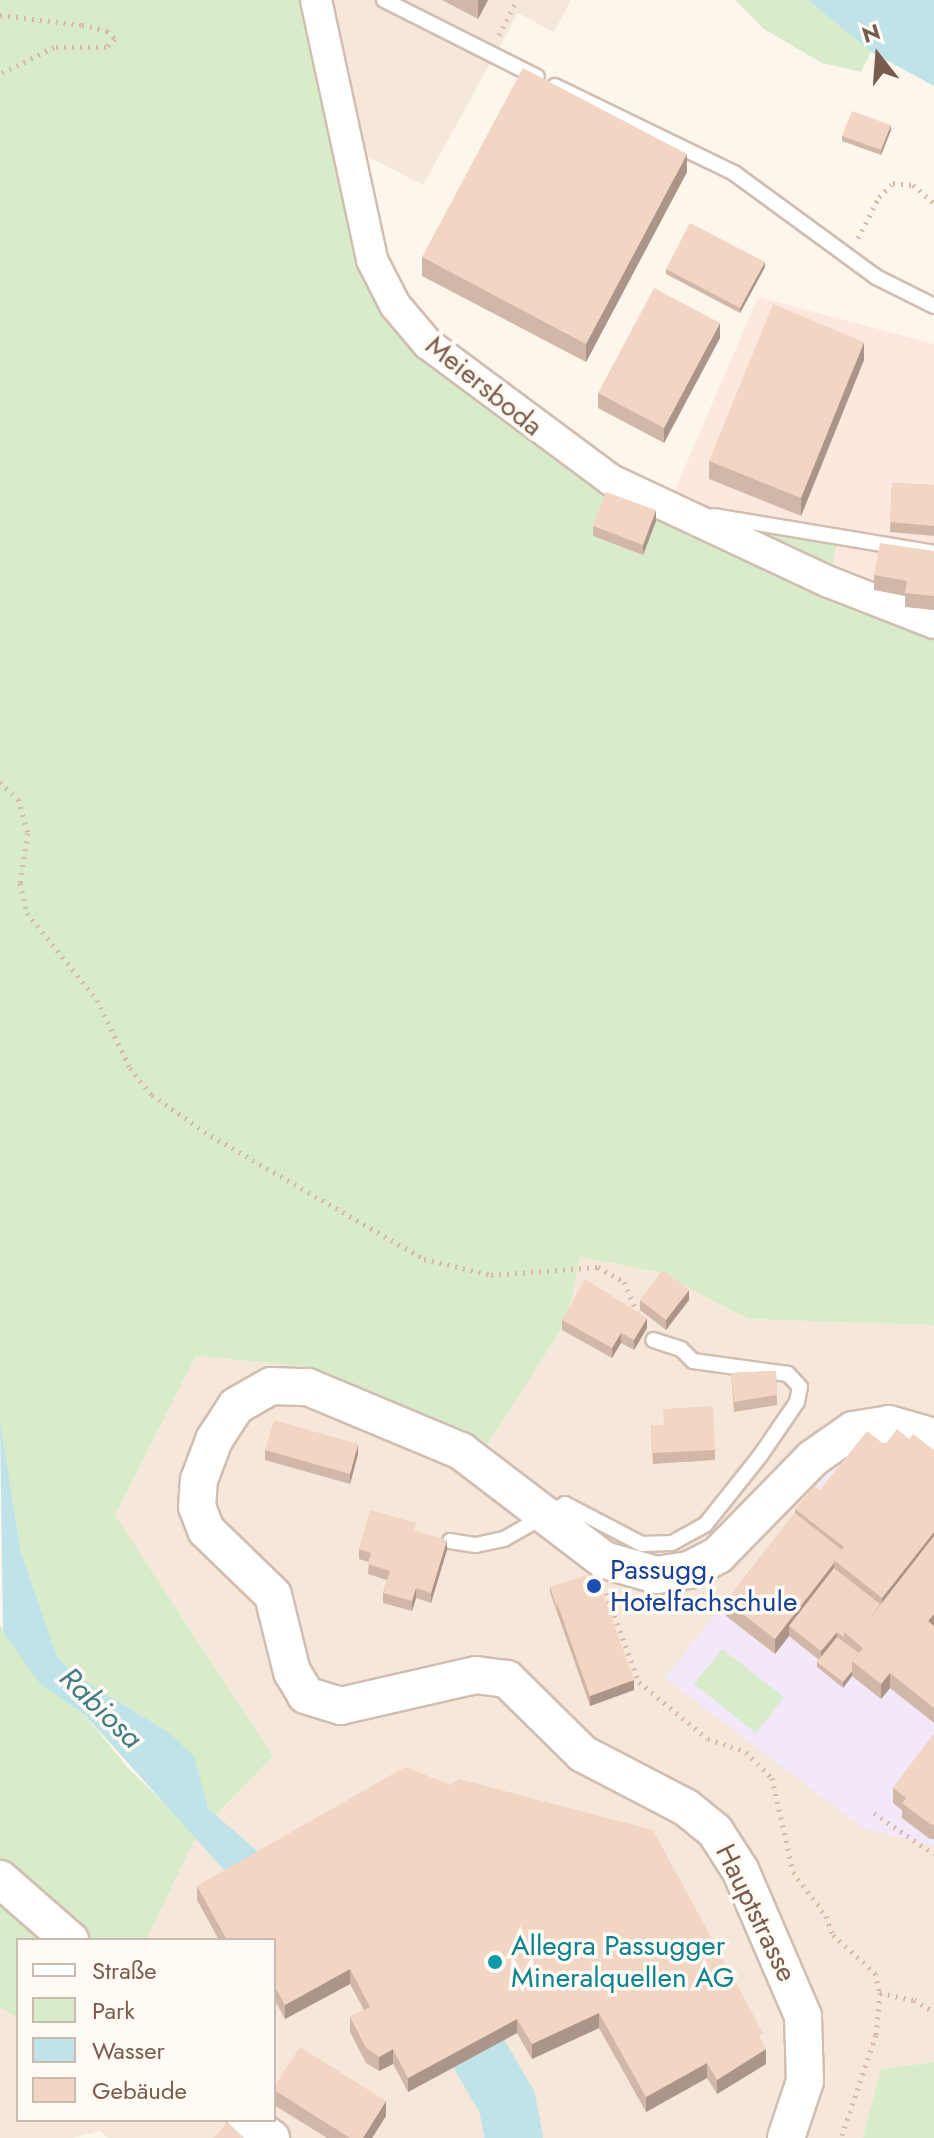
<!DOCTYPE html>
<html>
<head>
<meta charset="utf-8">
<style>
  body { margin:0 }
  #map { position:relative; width:934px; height:2138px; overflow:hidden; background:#fdf6ec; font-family:Jost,sans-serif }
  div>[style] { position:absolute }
  .residential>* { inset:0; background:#f5e8da }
  .commercial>* { inset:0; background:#fde8e0 }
  .education>* { inset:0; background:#f3e8fa }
  .green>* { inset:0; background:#d8ecc9 }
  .water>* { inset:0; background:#bfe3e8 }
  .river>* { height:58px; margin:-29px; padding:0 29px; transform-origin:29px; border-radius:29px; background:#bfe3e8 }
  .path>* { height:5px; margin-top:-2.5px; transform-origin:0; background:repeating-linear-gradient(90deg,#d9b8a5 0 2px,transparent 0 8px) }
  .roads { filter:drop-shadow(2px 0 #d1beb0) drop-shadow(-2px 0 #d1beb0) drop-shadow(0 2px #d1beb0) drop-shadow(0 -2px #d1beb0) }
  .service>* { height:14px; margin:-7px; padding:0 7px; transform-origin:7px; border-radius:7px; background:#fff }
  .minor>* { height:30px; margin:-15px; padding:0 15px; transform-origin:15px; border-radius:15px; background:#fff }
  .tertiary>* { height:36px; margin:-18px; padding:0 18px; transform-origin:18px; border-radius:18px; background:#fff }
  .wall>* { inset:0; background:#d1b7a8 }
  .shaded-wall>* { inset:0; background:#aa9588 }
  .building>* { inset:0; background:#f3d5c3 }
  .dots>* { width:22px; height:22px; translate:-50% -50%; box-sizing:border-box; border:4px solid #fffaf3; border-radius:50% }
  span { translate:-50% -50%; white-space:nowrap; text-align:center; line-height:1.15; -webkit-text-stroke:7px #fffaf3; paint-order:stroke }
  .street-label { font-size:28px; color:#7a5c4d }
  .transit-label { font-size:28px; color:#164399 }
  .left { translate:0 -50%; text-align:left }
  .culture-label { font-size:28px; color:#0d838f }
  .water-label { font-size:30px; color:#437c86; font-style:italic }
  .legend { position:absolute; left:16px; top:1938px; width:260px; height:184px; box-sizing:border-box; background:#fffaf3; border:2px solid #cabbb1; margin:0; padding:10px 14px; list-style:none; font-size:24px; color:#7a5c4d }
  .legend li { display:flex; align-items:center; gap:16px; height:40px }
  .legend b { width:40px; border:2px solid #cabbb1 }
  .north { position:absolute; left:838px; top:16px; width:80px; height:80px; -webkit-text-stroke:6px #fffaf3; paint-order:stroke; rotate:343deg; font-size:22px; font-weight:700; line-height:32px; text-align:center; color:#7a5c4d }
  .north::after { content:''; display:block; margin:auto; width:28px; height:36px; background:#7a5c4d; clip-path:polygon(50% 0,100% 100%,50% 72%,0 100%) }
</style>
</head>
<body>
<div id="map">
  <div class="residential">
    <div style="clip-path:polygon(316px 0,571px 0,554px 32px,518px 13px,423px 185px,347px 146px)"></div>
    <div style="clip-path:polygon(580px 1257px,658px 1272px,748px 1319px,934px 1325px,934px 2062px,881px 2069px,863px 2138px,108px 2138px,100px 2131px,71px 2138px,0 2138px,0 2007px,18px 2018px,18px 2120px,274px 2120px,274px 1940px,146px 1940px,197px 1835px,273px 1756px,115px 1515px,196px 1356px,302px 1366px,440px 1421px,485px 1448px,557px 1336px,570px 1308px)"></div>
  </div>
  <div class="commercial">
    <div style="clip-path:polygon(758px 297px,934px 344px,934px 623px,829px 582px,838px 537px,669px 504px)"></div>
  </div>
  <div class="education">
    <div style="clip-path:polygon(854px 1439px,914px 1439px,934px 1455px,934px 1846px,863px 1828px,665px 1678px)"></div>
  </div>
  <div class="green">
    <div style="clip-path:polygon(0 0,316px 0,395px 305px,660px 502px,838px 537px,829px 582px,934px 623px,934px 1325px,748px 1319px,658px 1272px,580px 1257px,570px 1308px,557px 1336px,485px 1448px,440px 1421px,302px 1366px,196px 1356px,115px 1515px,273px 1756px,215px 1816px,203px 1800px,193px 1756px,168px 1732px,74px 1674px,57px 1656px,21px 1552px,0 1420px)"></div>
    <div style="clip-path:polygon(735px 0,808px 0,871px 52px,861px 72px,822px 63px,764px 29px)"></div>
    <div style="clip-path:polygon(0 1625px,40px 1684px,85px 1715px,129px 1769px,197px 1835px,146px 1940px,18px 1940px,18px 2018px,0 2007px)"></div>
    <div style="clip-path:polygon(722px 1649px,784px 1697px,756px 1733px,694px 1684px)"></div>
    <div style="clip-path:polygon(934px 2062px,934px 2138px,863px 2138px,881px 2069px)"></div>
  </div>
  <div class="water">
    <div style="clip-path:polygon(808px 0,934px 0,934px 86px,871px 52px)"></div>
    <div style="clip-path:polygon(0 1420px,21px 1552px,57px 1656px,74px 1674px,168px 1732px,194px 1756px,208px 1808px,267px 1860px,233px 1880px,85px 1715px,40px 1684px,3px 1632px)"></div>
  </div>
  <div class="river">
    <div style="left:479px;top:2054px;width:56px;rotate:59.7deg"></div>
    <div style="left:507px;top:2102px;width:37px;rotate:79deg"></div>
  </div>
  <div class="path">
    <div style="left:0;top:15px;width:83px;rotate:7deg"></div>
    <div style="left:82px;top:25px;width:26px;rotate:13deg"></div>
    <div style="left:107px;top:31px;width:11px;rotate:45deg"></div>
    <div style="left:115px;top:39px;width:12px;rotate:138deg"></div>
    <div style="left:106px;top:47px;width:52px;rotate:180deg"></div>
    <div style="left:54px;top:47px;width:60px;rotate:153.4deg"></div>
    <div style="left:499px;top:35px;width:39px;rotate:-63deg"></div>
    <div style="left:858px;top:238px;width:46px;rotate:-62.9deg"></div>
    <div style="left:879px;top:197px;width:20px;rotate:-45deg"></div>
    <div style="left:893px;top:183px;width:20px;rotate:6deg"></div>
    <div style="left:913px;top:185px;width:28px;rotate:41deg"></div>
    <div style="left:0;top:782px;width:25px;rotate:43deg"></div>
    <div style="left:18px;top:799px;width:35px;rotate:74deg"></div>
    <div style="left:28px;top:833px;width:51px;rotate:99.1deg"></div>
    <div style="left:20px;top:883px;width:31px;rotate:77deg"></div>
    <div style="left:27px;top:913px;width:112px;rotate:51.2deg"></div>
    <div style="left:97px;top:1000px;width:76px;rotate:64.1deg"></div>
    <div style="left:130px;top:1068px;width:35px;rotate:51deg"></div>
    <div style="left:152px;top:1095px;width:72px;rotate:34.8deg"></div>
    <div style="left:211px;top:1136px;width:246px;rotate:30deg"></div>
    <div style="left:424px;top:1259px;width:69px;rotate:13.4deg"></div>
    <div style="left:491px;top:1275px;width:107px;rotate:-4.3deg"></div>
    <div style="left:598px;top:1267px;width:30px;rotate:30deg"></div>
    <div style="left:624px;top:1282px;width:36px;rotate:67deg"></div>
    <div style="left:606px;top:1593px;width:95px;rotate:69.7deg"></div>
    <div style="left:639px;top:1682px;width:89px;rotate:39.6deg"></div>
    <div style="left:708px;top:1739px;width:40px;rotate:18.9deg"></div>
    <div style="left:746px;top:1752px;width:37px;rotate:45deg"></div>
    <div style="left:772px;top:1778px;width:96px;rotate:77.4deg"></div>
    <div style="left:793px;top:1872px;width:55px;rotate:53.1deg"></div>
    <div style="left:826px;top:1916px;width:20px;rotate:70deg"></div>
    <div style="left:833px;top:1935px;width:57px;rotate:42.1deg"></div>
    <div style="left:875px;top:1973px;width:21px;rotate:76deg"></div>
    <div style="left:880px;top:1993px;width:42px;rotate:95.4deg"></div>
    <div style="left:876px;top:2035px;width:109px;rotate:108.8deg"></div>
    <div style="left:874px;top:1813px;width:73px;rotate:34.3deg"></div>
    <div style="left:880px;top:1993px;width:35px;rotate:12deg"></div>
    <div style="left:914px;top:2000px;width:23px;rotate:31deg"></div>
  </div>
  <div class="roads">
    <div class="service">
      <div style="left:384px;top:0;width:171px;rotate:26.7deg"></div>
      <div style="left:555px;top:86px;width:199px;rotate:25.9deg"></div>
      <div style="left:734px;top:173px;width:176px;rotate:36.2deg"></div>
      <div style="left:876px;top:277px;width:65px;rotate:26.6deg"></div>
      <div style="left:714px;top:516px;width:223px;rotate:9.5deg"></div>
      <div style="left:450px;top:1541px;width:26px;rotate:9deg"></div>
      <div style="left:476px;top:1545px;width:29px;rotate:-12deg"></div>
      <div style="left:504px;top:1539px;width:70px;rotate:-29.8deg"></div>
      <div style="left:565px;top:1504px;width:87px;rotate:27.5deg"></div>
      <div style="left:642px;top:1544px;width:30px;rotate:-2deg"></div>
      <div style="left:672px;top:1543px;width:38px;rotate:-29deg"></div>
      <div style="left:705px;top:1525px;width:88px;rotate:-51.4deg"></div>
      <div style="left:760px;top:1456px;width:65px;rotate:-55.6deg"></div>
      <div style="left:797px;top:1402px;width:15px;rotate:-79deg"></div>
      <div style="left:800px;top:1387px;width:18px;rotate:-133deg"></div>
      <div style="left:788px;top:1374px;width:96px;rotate:-172.2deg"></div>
      <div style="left:693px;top:1361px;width:17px;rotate:-135deg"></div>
      <div style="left:681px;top:1349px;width:29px;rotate:-162deg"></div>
    </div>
    <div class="minor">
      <div style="left:316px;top:0;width:266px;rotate:77.8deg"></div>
      <div style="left:372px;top:260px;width:51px;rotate:62.9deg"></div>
      <div style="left:395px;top:305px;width:51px;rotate:49.8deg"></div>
      <div style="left:428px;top:344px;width:228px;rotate:36.6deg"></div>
      <div style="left:611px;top:480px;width:241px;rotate:25.1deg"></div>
      <div style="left:829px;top:582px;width:113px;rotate:21.3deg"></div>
    </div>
    <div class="tertiary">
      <div style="left:0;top:1879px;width:93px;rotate:41.1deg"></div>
      <div style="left:246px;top:2120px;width:31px;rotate:36deg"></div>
      <div style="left:786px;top:2138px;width:60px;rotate:-71.6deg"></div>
      <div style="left:805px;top:2081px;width:65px;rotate:-91.8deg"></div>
      <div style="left:803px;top:2016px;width:159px;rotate:-113.3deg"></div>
      <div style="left:740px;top:1870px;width:46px;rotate:-122.7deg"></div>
      <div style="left:715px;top:1831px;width:38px;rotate:-141deg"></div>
      <div style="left:685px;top:1807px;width:115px;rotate:-152.5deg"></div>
      <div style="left:583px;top:1754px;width:107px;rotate:-135.4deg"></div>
      <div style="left:507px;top:1679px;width:31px;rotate:-173deg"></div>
      <div style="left:476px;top:1675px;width:139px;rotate:167.1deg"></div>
      <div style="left:341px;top:1706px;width:37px;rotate:-163deg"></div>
      <div style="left:306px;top:1695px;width:27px;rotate:-121deg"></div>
      <div style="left:292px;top:1672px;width:79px;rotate:-103.9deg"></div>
      <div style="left:273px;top:1595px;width:93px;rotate:-135.9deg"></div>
      <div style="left:206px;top:1530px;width:25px;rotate:-111deg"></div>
      <div style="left:197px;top:1507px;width:27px;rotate:-86deg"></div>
      <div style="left:199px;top:1480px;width:43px;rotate:-69.4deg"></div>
      <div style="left:214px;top:1440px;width:40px;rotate:-57.1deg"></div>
      <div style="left:236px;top:1406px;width:40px;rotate:-29.7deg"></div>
      <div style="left:271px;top:1386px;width:37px;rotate:2deg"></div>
      <div style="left:308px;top:1387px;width:166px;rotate:22.7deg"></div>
      <div style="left:461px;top:1451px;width:180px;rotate:37.3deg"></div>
      <div style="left:604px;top:1560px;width:55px;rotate:15.8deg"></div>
      <div style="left:657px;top:1575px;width:32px;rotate:-9deg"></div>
      <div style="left:689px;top:1570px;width:33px;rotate:-27deg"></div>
      <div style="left:718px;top:1555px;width:136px;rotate:-45.6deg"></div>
      <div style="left:813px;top:1458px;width:49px;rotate:-35deg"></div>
      <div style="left:853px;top:1430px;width:36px;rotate:-9deg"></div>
      <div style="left:889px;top:1424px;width:47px;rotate:16.1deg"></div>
    </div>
  </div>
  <div class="wall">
    <div style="clip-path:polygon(442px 0,488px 0,478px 19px)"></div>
    <div style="clip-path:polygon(891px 130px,881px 155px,842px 141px,842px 136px)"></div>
    <div style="clip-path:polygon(687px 172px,586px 362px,422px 276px,422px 257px)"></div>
    <div style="clip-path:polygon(765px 267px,740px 313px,666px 274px,666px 269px)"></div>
    <div style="clip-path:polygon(720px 338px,664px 443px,598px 408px,598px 393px)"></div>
    <div style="clip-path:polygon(864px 360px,801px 516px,709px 479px,709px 461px)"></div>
    <div style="clip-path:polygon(892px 483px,934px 485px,934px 536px,890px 532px)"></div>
    <div style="clip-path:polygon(656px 521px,643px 555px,593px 536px,593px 526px)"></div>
    <div style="clip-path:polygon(934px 551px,934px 610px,905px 607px,905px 596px,874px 590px,874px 575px)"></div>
    <div style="clip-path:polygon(640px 1300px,689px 1300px,666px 1330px,640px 1310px)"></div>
    <div style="clip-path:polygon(562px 1320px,647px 1328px,634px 1350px,621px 1343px,612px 1358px,562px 1330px)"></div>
    <div style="clip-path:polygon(776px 1371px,777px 1405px,734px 1412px,731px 1373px)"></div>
    <div style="clip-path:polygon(651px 1425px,715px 1450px,715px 1460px,653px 1464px)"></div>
    <div style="clip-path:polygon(909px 1439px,934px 1450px,934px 1723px,890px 1688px,881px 1699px,852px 1676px,843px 1688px,817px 1667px,817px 1662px,819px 1660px,789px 1636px,775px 1654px,726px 1616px,726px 1601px,795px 1513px,795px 1509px,885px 1445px)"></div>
    <div style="clip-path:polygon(265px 1450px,358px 1454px,350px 1484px,265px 1460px)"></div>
    <div style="clip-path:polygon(416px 1531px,447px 1550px,431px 1603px,416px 1598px,412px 1611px,383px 1603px,383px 1593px,387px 1580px,368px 1574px,369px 1562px,359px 1559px,359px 1549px)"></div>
    <div style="clip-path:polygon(550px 1587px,592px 1591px,634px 1690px,590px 1706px,550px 1592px)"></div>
    <div style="clip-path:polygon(934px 1734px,934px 1839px,930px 1839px,902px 1818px,902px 1810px,893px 1803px,893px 1788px)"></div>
    <div style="clip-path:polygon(197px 1886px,763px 2045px,766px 2064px,717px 2094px,707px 2078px,646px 2112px,599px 2028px,532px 2059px,517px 2033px,408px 2092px,393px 2064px,379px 2071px,366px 2063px,350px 2032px,350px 2017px,364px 2010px,350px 1984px,285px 2019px,274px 1999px,274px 1940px,219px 1940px,197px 1900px)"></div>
    <div style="clip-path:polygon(274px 2087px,386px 2116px,372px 2138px,327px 2138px,274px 2105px)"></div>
  </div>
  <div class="shaded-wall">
    <div style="clip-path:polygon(479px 0,488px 0,478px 19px,478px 1px)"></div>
    <div style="clip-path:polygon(891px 125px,891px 130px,881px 155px,881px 150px)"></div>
    <div style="clip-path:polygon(687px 154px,687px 172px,586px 362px,586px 344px)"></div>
    <div style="clip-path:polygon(765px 262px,765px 267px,740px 313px,740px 308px)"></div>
    <div style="clip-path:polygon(720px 323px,720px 338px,664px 443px,664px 428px)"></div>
    <div style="clip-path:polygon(864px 342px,864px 360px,801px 516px,801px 498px)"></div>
    <div style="clip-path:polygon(656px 510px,656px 521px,643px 555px,643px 545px)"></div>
    <div style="clip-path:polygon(689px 1290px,689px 1300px,666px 1330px,666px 1320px)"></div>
    <div style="clip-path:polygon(647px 1318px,647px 1328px,634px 1350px,634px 1340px)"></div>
    <div style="clip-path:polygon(621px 1333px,621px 1343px,612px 1358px,612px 1348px)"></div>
    <div style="clip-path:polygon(358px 1444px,358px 1454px,350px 1484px,350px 1474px)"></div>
    <div style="clip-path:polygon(934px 1532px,934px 1550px,882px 1606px,882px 1598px)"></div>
    <div style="clip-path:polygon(447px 1540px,447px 1550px,431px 1603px,431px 1593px)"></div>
    <div style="clip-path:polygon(834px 1563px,834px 1578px,789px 1626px,789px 1636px,775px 1654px,775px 1639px)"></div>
    <div style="clip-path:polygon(416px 1588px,416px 1598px,412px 1611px,412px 1601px)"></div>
    <div style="clip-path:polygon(934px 1614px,934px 1628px,928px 1621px)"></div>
    <div style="clip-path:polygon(837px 1632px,837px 1642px,821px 1662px,821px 1651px)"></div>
    <div style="clip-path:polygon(852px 1671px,852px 1676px,843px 1688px,843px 1682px)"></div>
    <div style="clip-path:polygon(890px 1673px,890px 1688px,881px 1699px,881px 1684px)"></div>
    <div style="clip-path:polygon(634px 1680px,634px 1690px,590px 1706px,590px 1696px)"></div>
    <div style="clip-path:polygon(350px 1969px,350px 1984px,285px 2019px,285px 2005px)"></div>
    <div style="clip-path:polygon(599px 2013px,599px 2028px,532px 2059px,532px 2044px)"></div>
    <div style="clip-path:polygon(517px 2019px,517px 2033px,408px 2092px,408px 2078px)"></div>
    <div style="clip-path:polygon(393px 2049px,393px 2064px,379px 2071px,379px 2057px)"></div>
    <div style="clip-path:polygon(766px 2049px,766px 2064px,717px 2094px,717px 2080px)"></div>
    <div style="clip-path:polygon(707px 2063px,707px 2078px,646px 2112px,646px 2097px)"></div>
    <div style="clip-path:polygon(386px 2101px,386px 2116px,372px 2138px,363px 2138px)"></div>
  </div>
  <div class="building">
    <div style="clip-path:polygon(523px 68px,687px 154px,586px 344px,422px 257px)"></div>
    <div style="clip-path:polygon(852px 111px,891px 125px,881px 150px,842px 136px)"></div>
    <div style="clip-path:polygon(690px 223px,765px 262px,740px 308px,666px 269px)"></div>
    <div style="clip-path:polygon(654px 288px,720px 323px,664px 428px,598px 393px)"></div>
    <div style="clip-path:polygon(773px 304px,864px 342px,801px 498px,709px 461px)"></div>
    <div style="clip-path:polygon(892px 483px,934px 485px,934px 526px,890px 522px)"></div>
    <div style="clip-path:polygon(606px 492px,656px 510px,643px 545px,593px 526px)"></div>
    <div style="clip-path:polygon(880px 543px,934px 551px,934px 596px,905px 593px,907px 581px,874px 575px)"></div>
    <div style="clip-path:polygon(663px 1270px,689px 1290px,666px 1320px,640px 1300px)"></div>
    <div style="clip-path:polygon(585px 1279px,647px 1318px,634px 1340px,621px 1333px,612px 1348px,562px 1320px)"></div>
    <div style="clip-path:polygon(776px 1371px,777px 1395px,734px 1402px,731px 1373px)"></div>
    <div style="clip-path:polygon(713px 1406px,715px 1450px,653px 1453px,651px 1425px,664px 1425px,663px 1409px)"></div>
    <div style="clip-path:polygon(274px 1420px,358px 1444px,350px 1474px,265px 1450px)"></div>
    <div style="clip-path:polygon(897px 1429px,909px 1439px,913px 1434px,934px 1450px,934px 1532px,882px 1598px,834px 1560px,844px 1547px,795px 1509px,814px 1486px,820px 1490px,867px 1431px,885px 1445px)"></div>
    <div style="clip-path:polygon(370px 1510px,416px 1523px,414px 1531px,447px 1540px,431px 1593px,416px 1588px,412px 1601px,383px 1593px,390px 1571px,368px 1564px,371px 1553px,359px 1549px)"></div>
    <div style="clip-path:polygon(795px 1513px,842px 1550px,834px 1560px,834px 1563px,775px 1639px,726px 1601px)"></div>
    <div style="clip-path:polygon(934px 1536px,934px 1614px,928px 1621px,934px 1626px,934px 1708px,890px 1673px,881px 1684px,852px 1661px,863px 1648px,844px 1632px,862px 1610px,871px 1617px)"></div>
    <div style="clip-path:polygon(834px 1568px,880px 1604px,871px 1617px,862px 1610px,844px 1632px,844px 1637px,837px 1632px,821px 1651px,789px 1626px)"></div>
    <div style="clip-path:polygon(586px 1575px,592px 1591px,557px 1603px,557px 1608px,550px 1587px)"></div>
    <div style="clip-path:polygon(601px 1588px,634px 1680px,590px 1696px,557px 1603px)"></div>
    <div style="clip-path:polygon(837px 1637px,859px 1653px,852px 1661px,852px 1671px,843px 1682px,817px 1662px)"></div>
    <div style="clip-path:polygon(934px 1734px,934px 1825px,930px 1824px,902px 1803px,906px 1798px,893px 1788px)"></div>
    <div style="clip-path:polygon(405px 1767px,451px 1785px,459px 1779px,653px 1830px,763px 2033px,759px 2036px,766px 2049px,717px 2080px,707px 2063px,646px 2097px,599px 2013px,532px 2044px,517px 2019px,408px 2078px,393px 2049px,379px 2057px,366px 2048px,350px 2017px,370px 2007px,350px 1969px,285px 2005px,274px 1985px,274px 1940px,250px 1940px,248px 1937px,244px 1940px,227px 1940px,197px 1886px)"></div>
    <div style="clip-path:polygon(300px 2047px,386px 2101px,363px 2138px,350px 2138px,274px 2090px,274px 2087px)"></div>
    <div style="clip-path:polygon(228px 2122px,244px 2138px,213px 2138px)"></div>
  </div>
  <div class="dots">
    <div style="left:594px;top:1586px;background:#1a4fb4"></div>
    <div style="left:495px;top:1962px;background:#0f9aa8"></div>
  </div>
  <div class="street-label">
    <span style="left:484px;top:386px;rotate:39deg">Meiersboda</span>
    <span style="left:756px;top:1913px;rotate:64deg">Hauptstrasse</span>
  </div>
  <div class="transit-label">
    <span class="left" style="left:610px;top:1586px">Passugg,<br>Hotelfachschule</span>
  </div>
  <div class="culture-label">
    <span class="left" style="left:511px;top:1962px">Allegra Passugger<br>Mineralquellen AG</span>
  </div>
  <div class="water-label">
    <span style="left:101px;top:1708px;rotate:44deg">Rabiosa</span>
  </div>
  <ul class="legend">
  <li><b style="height:10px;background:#fff"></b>Straße</li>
  <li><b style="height:22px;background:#d8ecc9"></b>Park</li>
  <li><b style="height:22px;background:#bfe3e8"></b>Wasser</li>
  <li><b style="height:22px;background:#f3d5c3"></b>Gebäude</li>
  </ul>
  <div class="north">N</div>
</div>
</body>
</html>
